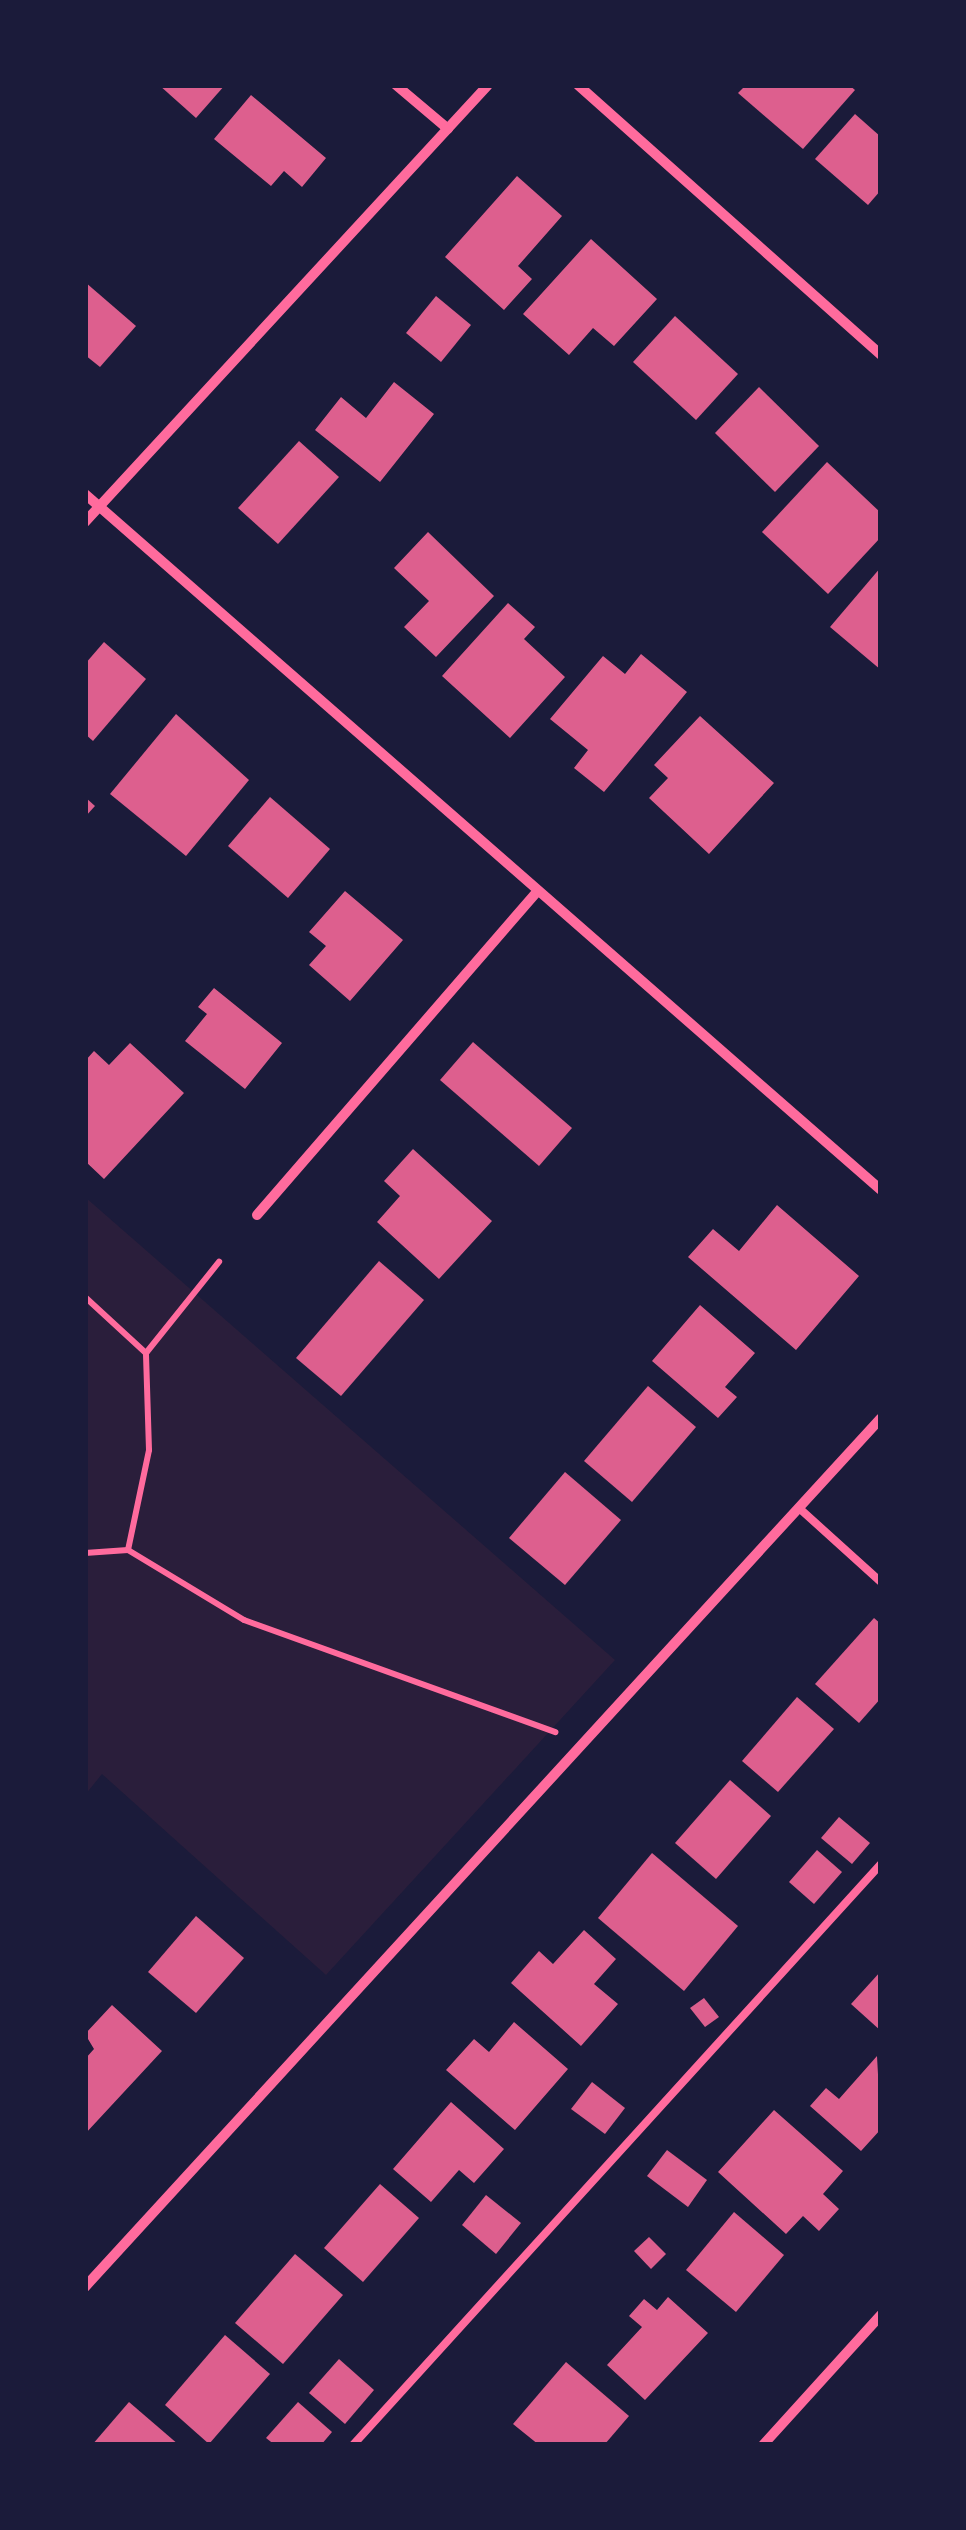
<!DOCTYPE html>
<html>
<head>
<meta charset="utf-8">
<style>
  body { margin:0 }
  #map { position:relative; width:966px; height:2530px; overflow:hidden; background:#1b1b3a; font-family:Mulish,sans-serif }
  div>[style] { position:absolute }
  .green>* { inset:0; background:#2a1e3b }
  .building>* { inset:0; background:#dd5f8e }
  .path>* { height:6px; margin:-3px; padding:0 3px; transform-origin:3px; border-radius:3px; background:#ff6b9d }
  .service>* { height:8px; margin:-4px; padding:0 4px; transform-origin:4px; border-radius:4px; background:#ff6b9d }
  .minor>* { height:10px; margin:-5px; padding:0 5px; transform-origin:5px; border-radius:5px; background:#ff6b9d }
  span { translate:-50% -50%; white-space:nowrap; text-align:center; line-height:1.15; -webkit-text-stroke:10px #1b1b3a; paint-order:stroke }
  .frame { position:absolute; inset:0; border:88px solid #1b1b3a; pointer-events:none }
</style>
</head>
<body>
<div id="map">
  <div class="green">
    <div style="clip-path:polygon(85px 1197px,615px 1660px,326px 1975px,102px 1774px,85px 1795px)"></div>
  </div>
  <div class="building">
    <div style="clip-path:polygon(159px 85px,225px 85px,196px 118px)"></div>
    <div style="clip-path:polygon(746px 85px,849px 85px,855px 90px,803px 149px,738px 93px)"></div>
    <div style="clip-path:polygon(251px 95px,326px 158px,302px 187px,284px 171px,271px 186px,214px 139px)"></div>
    <div style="clip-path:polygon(855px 114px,881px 137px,881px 190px,868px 205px,815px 159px)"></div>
    <div style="clip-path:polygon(517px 176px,562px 216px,518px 266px,532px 279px,504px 310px,445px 257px)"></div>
    <div style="clip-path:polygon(591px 239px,657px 299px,614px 346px,593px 328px,569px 355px,523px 314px)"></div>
    <div style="clip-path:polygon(85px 282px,136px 326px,100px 367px,85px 355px)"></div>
    <div style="clip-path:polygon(436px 296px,471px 325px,441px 362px,406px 333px)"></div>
    <div style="clip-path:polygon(675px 316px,738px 374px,696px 420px,633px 362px)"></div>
    <div style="clip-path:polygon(394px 382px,434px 414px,380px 482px,315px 430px,341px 397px,366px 418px)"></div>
    <div style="clip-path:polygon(759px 387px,819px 446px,775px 492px,715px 433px)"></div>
    <div style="clip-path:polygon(299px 441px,339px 477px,278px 544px,238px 508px)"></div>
    <div style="clip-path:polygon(827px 462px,881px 513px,881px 537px,828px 594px,762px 532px)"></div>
    <div style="clip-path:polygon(428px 532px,494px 596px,436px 657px,404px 627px,429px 601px,394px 568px)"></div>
    <div style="clip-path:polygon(881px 567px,881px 670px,830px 627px)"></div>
    <div style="clip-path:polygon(508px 603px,535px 627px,524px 639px,565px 677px,510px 738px,442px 676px)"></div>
    <div style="clip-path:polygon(104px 642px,146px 679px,93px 741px,85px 734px,85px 664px)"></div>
    <div style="clip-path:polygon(641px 654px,687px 692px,604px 792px,574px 768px,588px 750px,550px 719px,603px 656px,625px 674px)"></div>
    <div style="clip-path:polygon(176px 714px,249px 780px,186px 856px,110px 794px)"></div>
    <div style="clip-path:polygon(700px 716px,774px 783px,709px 854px,649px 798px,668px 778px,654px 765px)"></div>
    <div style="clip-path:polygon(85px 797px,95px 806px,85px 817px)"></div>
    <div style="clip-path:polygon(270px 797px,330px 849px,288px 898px,228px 846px)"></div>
    <div style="clip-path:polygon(345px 891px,403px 940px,350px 1001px,309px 965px,326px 946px,309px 932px)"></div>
    <div style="clip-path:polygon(214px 988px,282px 1043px,245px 1089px,185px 1041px,207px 1014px,198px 1007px)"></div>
    <div style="clip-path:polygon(473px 1042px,572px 1128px,539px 1166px,440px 1080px)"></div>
    <div style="clip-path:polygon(130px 1043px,184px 1093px,104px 1179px,85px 1161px,85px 1061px,94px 1051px,109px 1065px)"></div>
    <div style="clip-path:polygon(413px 1149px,492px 1221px,439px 1279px,377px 1222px,400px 1196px,384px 1181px)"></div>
    <div style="clip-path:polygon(777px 1205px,859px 1276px,796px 1350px,688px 1257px,713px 1229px,739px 1251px)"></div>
    <div style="clip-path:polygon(379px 1261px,424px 1300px,341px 1396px,296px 1358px)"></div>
    <div style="clip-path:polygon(700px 1305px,755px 1353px,725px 1387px,737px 1397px,718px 1418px,652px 1361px)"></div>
    <div style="clip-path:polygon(648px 1386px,696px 1427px,632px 1502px,584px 1461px)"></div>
    <div style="clip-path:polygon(565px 1472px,621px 1520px,565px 1585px,509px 1538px)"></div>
    <div style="clip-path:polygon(874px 1618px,881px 1624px,881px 1698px,859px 1723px,815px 1684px)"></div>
    <div style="clip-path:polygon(797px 1697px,834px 1729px,778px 1792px,742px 1761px)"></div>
    <div style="clip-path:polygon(730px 1780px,771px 1816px,716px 1879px,675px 1843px)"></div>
    <div style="clip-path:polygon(839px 1817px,870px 1843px,852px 1864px,821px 1838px)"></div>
    <div style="clip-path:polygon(817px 1850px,842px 1872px,814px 1904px,789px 1882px)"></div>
    <div style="clip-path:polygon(652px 1853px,738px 1926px,684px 1991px,598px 1918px)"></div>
    <div style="clip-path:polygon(196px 1916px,244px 1958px,196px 2013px,148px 1972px)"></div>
    <div style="clip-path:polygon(584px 1930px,616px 1959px,594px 1984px,618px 2004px,581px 2046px,511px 1983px,539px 1951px,553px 1964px)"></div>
    <div style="clip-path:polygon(881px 1971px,881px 2031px,851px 2004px)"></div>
    <div style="clip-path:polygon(704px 1998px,719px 2017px,705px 2027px,690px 2008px)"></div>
    <div style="clip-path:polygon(112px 2005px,162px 2051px,85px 2134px,85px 2059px,94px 2049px,85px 2034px)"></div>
    <div style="clip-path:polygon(514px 2022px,568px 2069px,515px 2130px,446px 2070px,474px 2039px,489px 2052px)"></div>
    <div style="clip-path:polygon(877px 2056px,881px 2129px,861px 2151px,810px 2106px,826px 2088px,839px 2099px)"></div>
    <div style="clip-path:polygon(592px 2082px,625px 2108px,605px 2134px,571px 2109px)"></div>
    <div style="clip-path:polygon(451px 2102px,504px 2149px,474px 2183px,459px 2170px,431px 2202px,393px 2169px)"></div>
    <div style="clip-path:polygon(774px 2110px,843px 2171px,823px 2194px,839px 2209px,819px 2231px,803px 2216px,786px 2234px,718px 2172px)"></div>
    <div style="clip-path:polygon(667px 2150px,707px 2180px,688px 2207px,647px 2176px)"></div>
    <div style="clip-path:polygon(380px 2184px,419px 2218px,363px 2282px,324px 2248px)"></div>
    <div style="clip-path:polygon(486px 2195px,521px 2223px,496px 2254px,462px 2225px)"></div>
    <div style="clip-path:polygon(734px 2212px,784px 2255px,736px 2312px,686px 2270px)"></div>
    <div style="clip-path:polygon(649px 2237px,666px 2254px,651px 2269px,634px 2251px)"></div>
    <div style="clip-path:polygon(295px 2254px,343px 2295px,283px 2364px,235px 2323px)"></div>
    <div style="clip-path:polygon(668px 2297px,708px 2333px,645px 2400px,607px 2365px,642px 2327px,629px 2316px,644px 2299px,657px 2310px)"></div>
    <div style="clip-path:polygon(225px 2335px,270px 2374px,209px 2444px,165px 2405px)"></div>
    <div style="clip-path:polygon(339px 2359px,374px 2390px,345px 2424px,309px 2393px)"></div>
    <div style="clip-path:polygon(566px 2362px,629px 2416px,605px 2444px,539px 2445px,513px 2424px)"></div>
    <div style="clip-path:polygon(129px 2402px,179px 2445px,92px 2445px)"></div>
    <div style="clip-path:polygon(298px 2402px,332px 2432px,321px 2445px,275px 2445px,266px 2438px)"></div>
  </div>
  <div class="path">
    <div style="left:85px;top:1297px;width:83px;rotate:42.6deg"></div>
    <div style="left:128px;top:1550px;width:102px;rotate:-78.1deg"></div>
    <div style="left:149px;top:1450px;width:97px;rotate:-91.8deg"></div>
    <div style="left:146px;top:1353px;width:117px;rotate:-51.3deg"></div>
    <div style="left:85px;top:1553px;width:43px;rotate:-4deg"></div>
    <div style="left:128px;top:1550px;width:135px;rotate:31.1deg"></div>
    <div style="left:244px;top:1620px;width:331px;rotate:19.8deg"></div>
  </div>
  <div class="service">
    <div style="left:799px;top:1508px;width:110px;rotate:42.1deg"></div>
    <div style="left:353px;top:2445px;width:785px;rotate:-47.74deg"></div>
  </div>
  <div class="minor">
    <div style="left:396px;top:85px;width:68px;rotate:40.2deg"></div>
    <div style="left:578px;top:85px;width:406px;rotate:41.7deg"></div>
    <div style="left:85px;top:494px;width:1057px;rotate:41.17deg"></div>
    <div style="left:85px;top:522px;width:594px;rotate:-47.32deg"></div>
    <div style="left:257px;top:1215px;width:427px;rotate:-49.1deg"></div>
    <div style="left:85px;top:2287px;width:1178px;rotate:-47.51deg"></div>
    <div style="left:763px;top:2445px;width:176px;rotate:-47.8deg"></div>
  </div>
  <div class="frame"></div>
</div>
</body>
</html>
